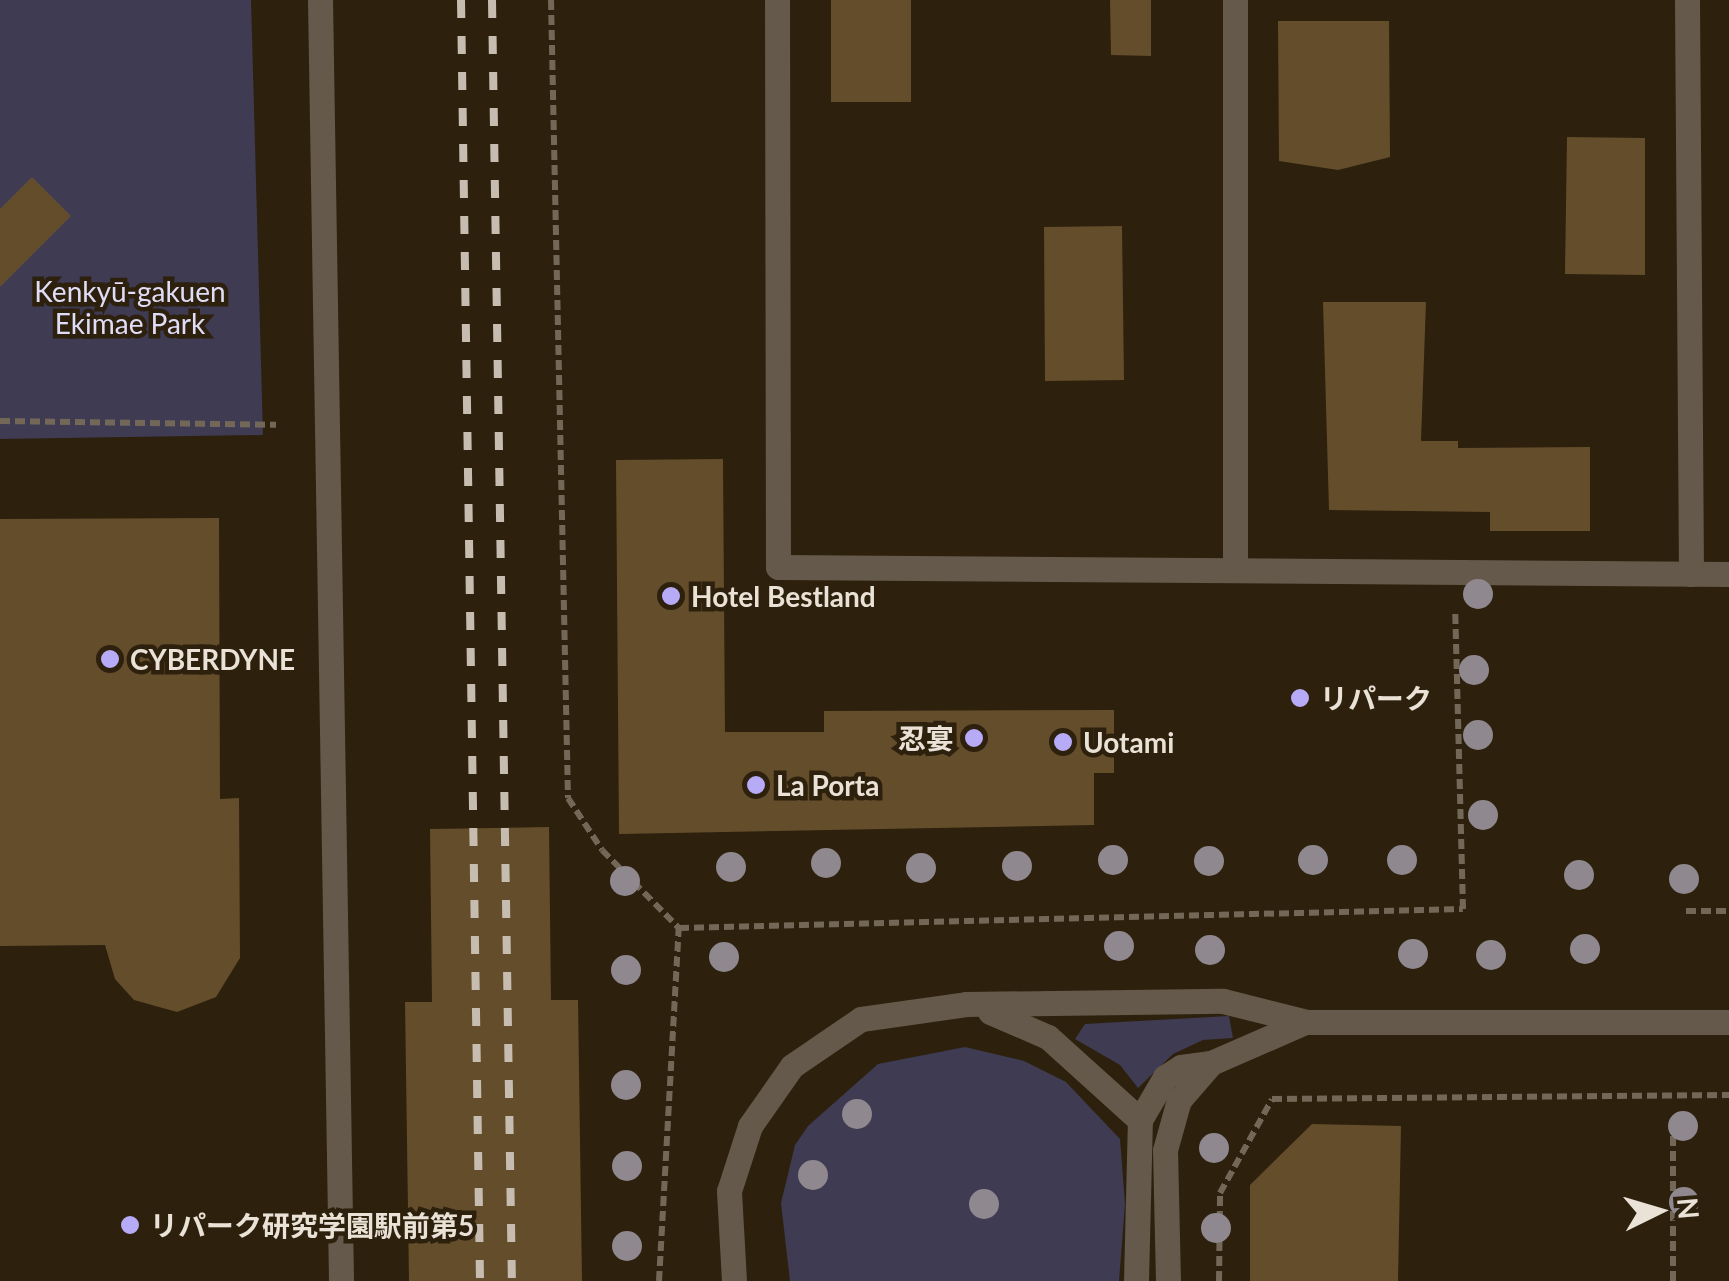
<!DOCTYPE html>
<html>
<head>
<meta charset="utf-8">
<style>
  body { margin:0 }
  #map { position:relative; width:1729px; height:1281px; overflow:hidden; background:#2d200d; font-family:Lato,"Noto Sans JP",sans-serif }
  div>[style] { position:absolute }
  .green>* { inset:0; background:#3e3b53 }
  .building>* { inset:0; background:#644d2b }
  .path>* { height:6px; margin-top:-3px; transform-origin:0; background:repeating-linear-gradient(90deg,#736858 0 10px,transparent 0 15px) }
  .minor>* { height:25px; margin:-12.5px; padding:0 12.5px; transform-origin:12.5px; border-radius:12.5px; background:#64594a }
  .tertiary>* { height:25px; margin:-12.5px; padding:0 12.5px; transform-origin:12.5px; border-radius:12.5px; background:#64594a }
  .rail>* { height:8px; margin-top:-4px; transform-origin:0; background:repeating-linear-gradient(90deg,#c6bdb0 0 18px,transparent 0 36px) }
  .trees>* { width:30px; height:30px; margin:-15px; border-radius:50%; background:#8f888e }
  .dots>* { width:28px; height:28px; translate:-50% -50%; box-sizing:border-box; border:5px solid #2d200d; border-radius:50% }
  span { translate:-50% -50%; white-space:nowrap; text-align:center; line-height:1.15; -webkit-text-stroke:9px #2d200d; paint-order:stroke }
  .park-label { font-size:28px; color:#e0ddf7 }
  .poi-label { font-size:28px; color:#eae2d6; font-weight:700 }
  .left { translate:0 -50%; text-align:left }
  .right { translate:-100% -50%; text-align:right }
  .north { position:absolute; left:1609px; top:1161px; width:100px; height:100px; -webkit-text-stroke:8px #2d200d; paint-order:stroke; rotate:85deg; font-size:28px; font-weight:700; line-height:40px; text-align:center; color:#eae2d6 }
  .north::after { content:''; display:block; margin:auto; width:35px; height:45px; background:#eae2d6; clip-path:polygon(50% 0,100% 100%,50% 72%,0 100%) }
</style>
</head>
<body>
<div id="map">
  <div class="green">
    <div style="clip-path:polygon(0 0,251px 0,263px 435px,0 439px)"></div>
    <div style="clip-path:polygon(1229px 1016px,1233px 1038px,1203px 1040px,1173px 1054px,1138px 1088px,1120px 1065px,1075px 1039px,1085px 1024px)"></div>
    <div style="clip-path:polygon(965px 1047px,1024px 1061px,1066px 1082px,1120px 1139px,1125px 1204px,1119px 1281px,790px 1281px,781px 1203px,795px 1145px,808px 1126px,878px 1064px)"></div>
  </div>
  <div class="building">
    <div style="clip-path:polygon(831px 0,911px 0,911px 102px,831px 102px)"></div>
    <div style="clip-path:polygon(1110px 0,1151px 0,1151px 56px,1111px 55px)"></div>
    <div style="clip-path:polygon(1278px 21px,1389px 21px,1390px 157px,1338px 170px,1279px 161px)"></div>
    <div style="clip-path:polygon(1567px 137px,1645px 138px,1645px 275px,1565px 274px)"></div>
    <div style="clip-path:polygon(32px 177px,71px 216px,0 287px,0 209px)"></div>
    <div style="clip-path:polygon(1122px 226px,1124px 380px,1045px 381px,1044px 227px)"></div>
    <div style="clip-path:polygon(1323px 302px,1426px 302px,1421px 441px,1458px 441px,1458px 448px,1590px 447px,1590px 531px,1490px 531px,1490px 512px,1329px 510px)"></div>
    <div style="clip-path:polygon(723px 459px,725px 732px,824px 732px,824px 711px,1114px 710px,1114px 773px,1094px 773px,1094px 825px,619px 834px,616px 460px)"></div>
    <div style="clip-path:polygon(219px 518px,220px 799px,239px 798px,240px 958px,216px 997px,177px 1012px,134px 1000px,115px 979px,105px 945px,0 946px,0 519px)"></div>
    <div style="clip-path:polygon(549px 827px,551px 1000px,578px 1000px,582px 1281px,409px 1281px,405px 1002px,432px 1002px,430px 829px)"></div>
    <div style="clip-path:polygon(1312px 1124px,1401px 1126px,1398px 1281px,1250px 1281px,1250px 1185px)"></div>
  </div>
  <div class="path">
    <div style="left:551px;top:0;width:798px;rotate:88.78deg"></div>
    <div style="left:568px;top:798px;width:62px;rotate:56.8deg"></div>
    <div style="left:602px;top:850px;width:110px;rotate:45.4deg"></div>
    <div style="left:0;top:421px;width:276px;rotate:0.8deg"></div>
    <div style="left:1686px;top:911px;width:43px"></div>
    <div style="left:659px;top:1281px;width:354px;rotate:-86.8deg"></div>
    <div style="left:679px;top:928px;width:784px;rotate:-1.39deg"></div>
    <div style="left:1463px;top:909px;width:297px;rotate:-91.5deg"></div>
    <div style="left:1219px;top:1281px;width:88px;rotate:-89.3deg"></div>
    <div style="left:1220px;top:1193px;width:107px;rotate:-61deg"></div>
    <div style="left:1272px;top:1099px;width:457px;rotate:-0.5deg"></div>
    <div style="left:1673px;top:1281px;width:159px;rotate:-90deg"></div>
  </div>
  <div class="minor">
    <div style="left:777px;top:0;width:567px;rotate:89.9deg"></div>
    <div style="left:778px;top:567px;width:951px;rotate:0.42deg"></div>
    <div style="left:1235px;top:0;width:570px;rotate:90deg"></div>
    <div style="left:1687px;top:0;width:574px;rotate:89.6deg"></div>
  </div>
  <div class="tertiary">
    <div style="left:320px;top:0;width:1281px;rotate:89.06deg"></div>
    <div style="left:990px;top:1012px;width:63px;rotate:23.3deg"></div>
    <div style="left:1048px;top:1037px;width:124px;rotate:42.1deg"></div>
    <div style="left:734px;top:1281px;width:90px;rotate:-93.2deg"></div>
    <div style="left:729px;top:1191px;width:68px;rotate:-72.1deg"></div>
    <div style="left:750px;top:1126px;width:73px;rotate:-55deg"></div>
    <div style="left:792px;top:1066px;width:83px;rotate:-34.3deg"></div>
    <div style="left:861px;top:1019px;width:106px;rotate:-8.1deg"></div>
    <div style="left:966px;top:1004px;width:257px;rotate:-0.7deg"></div>
    <div style="left:1223px;top:1001px;width:87px;rotate:14deg"></div>
    <div style="left:1307px;top:1022px;width:422px"></div>
    <div style="left:1136px;top:1281px;width:161px;rotate:-88.6deg"></div>
    <div style="left:1140px;top:1120px;width:50px;rotate:-59.8deg"></div>
    <div style="left:1165px;top:1077px;width:19px;rotate:-32deg"></div>
    <div style="left:1181px;top:1067px;width:30px;rotate:-8deg"></div>
    <div style="left:1168px;top:1281px;width:131px;rotate:-91.3deg"></div>
    <div style="left:1165px;top:1150px;width:52px;rotate:-74.4deg"></div>
    <div style="left:1179px;top:1100px;width:49px;rotate:-49.1deg"></div>
    <div style="left:1211px;top:1063px;width:100px;rotate:-23.5deg"></div>
  </div>
  <div class="rail">
    <div style="left:461px;top:0;width:1281px;rotate:89.15deg"></div>
    <div style="left:492px;top:0;width:1281px;rotate:89.11deg"></div>
  </div>
  <div class="trees">
    <div style="left:1478px;top:594px"></div>
    <div style="left:1474px;top:670px"></div>
    <div style="left:1478px;top:735px"></div>
    <div style="left:1483px;top:815px"></div>
    <div style="left:1113px;top:860px"></div>
    <div style="left:1313px;top:860px"></div>
    <div style="left:1402px;top:860px"></div>
    <div style="left:1209px;top:861px"></div>
    <div style="left:826px;top:863px"></div>
    <div style="left:1017px;top:866px"></div>
    <div style="left:731px;top:867px"></div>
    <div style="left:921px;top:868px"></div>
    <div style="left:1579px;top:875px"></div>
    <div style="left:1684px;top:879px"></div>
    <div style="left:625px;top:881px"></div>
    <div style="left:1119px;top:946px"></div>
    <div style="left:1585px;top:949px"></div>
    <div style="left:1210px;top:950px"></div>
    <div style="left:1413px;top:954px"></div>
    <div style="left:1491px;top:955px"></div>
    <div style="left:724px;top:957px"></div>
    <div style="left:626px;top:970px"></div>
    <div style="left:626px;top:1085px"></div>
    <div style="left:857px;top:1114px"></div>
    <div style="left:1683px;top:1126px"></div>
    <div style="left:1214px;top:1148px"></div>
    <div style="left:627px;top:1166px"></div>
    <div style="left:813px;top:1175px"></div>
    <div style="left:1684px;top:1202px"></div>
    <div style="left:984px;top:1204px"></div>
    <div style="left:1216px;top:1228px"></div>
    <div style="left:627px;top:1246px"></div>
  </div>
  <div class="dots">
    <div style="left:671px;top:596px;background:#b7abf8"></div>
    <div style="left:110px;top:659px;background:#b7abf8"></div>
    <div style="left:1300px;top:698px;background:#b7abf8"></div>
    <div style="left:974px;top:738px;background:#b7abf8"></div>
    <div style="left:1063px;top:742px;background:#b7abf8"></div>
    <div style="left:756px;top:785px;background:#b7abf8"></div>
    <div style="left:130px;top:1225px;background:#b7abf8"></div>
  </div>
  <div class="park-label">
    <span style="left:130px;top:307px">Kenkyū-gakuen<br>Ekimae Park</span>
  </div>
  <div class="poi-label">
    <span class="left" style="left:691px;top:596px">Hotel Bestland</span>
    <span class="left" style="left:130px;top:659px">CYBERDYNE</span>
    <span class="left" style="left:1320px;top:698px">リパーク</span>
    <span class="right" style="left:954px;top:738px">忍宴</span>
    <span class="left" style="left:1083px;top:742px">Uotami</span>
    <span class="left" style="left:776px;top:785px">La Porta</span>
    <span class="left" style="left:150px;top:1225px">リパーク研究学園駅前第5</span>
  </div>
  <div class="north">N</div>
</div>
</body>
</html>
